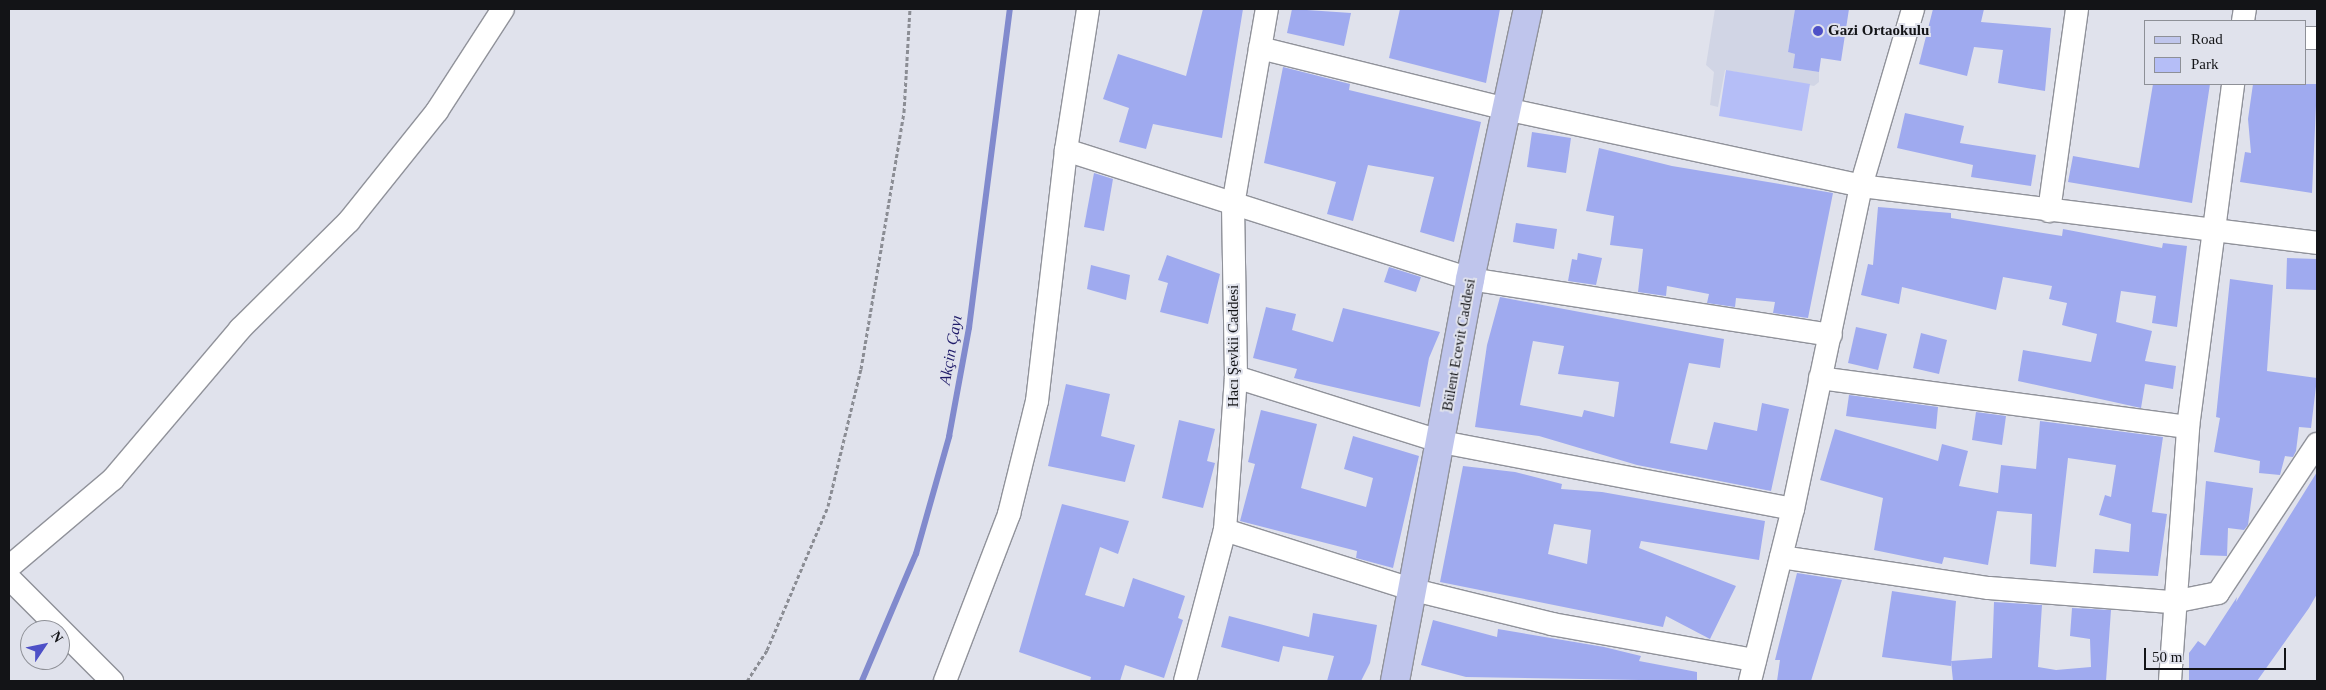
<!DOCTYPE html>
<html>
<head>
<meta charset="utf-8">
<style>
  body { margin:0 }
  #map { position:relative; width:2326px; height:690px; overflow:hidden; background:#e0e2ec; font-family:"Times New Roman",serif }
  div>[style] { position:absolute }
  .built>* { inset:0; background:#d1d5e5 }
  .green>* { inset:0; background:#b5bef7 }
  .stream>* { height:5.5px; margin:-2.75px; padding:0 2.75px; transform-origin:2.75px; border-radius:2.75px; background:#818acd }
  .building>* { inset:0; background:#9faaef }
  .path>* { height:3px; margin-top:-1.5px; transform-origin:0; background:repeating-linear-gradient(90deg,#8b8d94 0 4px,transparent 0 6.5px) }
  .roads { filter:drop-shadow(1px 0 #90929a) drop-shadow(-1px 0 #90929a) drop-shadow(0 1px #90929a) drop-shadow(0 -1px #90929a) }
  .minor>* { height:22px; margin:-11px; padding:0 11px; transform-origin:11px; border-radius:11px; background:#fff }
  .major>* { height:28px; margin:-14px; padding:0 14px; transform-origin:14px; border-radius:14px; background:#bfc5ec }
  .dots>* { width:14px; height:14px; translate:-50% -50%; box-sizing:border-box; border:2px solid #e0e2ec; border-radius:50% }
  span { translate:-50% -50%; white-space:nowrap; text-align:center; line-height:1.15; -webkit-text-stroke:4px #e0e2ec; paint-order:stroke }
  .poi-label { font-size:15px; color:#131417; font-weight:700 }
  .left { translate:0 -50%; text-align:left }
  .street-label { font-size:15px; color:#131417 }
  .water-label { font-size:16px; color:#1f1b69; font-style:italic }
  .frame { position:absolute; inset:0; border:10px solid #131417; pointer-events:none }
  .legend { position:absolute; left:2144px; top:20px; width:162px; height:65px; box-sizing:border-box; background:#e0e2ec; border:1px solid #8e9097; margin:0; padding:6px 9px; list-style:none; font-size:15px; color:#131417 }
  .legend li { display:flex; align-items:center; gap:10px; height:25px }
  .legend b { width:25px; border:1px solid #8e9097 }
  .north { position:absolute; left:20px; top:620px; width:50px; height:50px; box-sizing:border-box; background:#e0e2ec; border:1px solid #8e9097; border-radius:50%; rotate:56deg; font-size:14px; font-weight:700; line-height:20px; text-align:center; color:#131417 }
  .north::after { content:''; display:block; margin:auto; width:18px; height:22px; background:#4e50c7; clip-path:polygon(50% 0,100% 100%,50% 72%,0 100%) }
  .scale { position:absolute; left:2144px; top:648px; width:142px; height:22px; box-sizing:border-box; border:2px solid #131417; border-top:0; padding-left:6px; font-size:15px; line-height:18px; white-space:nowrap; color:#131417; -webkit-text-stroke:4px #e0e2ec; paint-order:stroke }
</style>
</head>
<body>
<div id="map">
  <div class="built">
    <div style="clip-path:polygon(1715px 9px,1795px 9px,1788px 52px,1795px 54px,1793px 68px,1819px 72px,1819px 82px,1814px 86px,1725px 70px,1718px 107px,1710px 105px,1714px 72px,1706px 65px)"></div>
  </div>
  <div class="green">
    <div style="clip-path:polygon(1726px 70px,1810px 84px,1802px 131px,1719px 116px)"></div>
  </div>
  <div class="stream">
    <div style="left:862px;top:681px;width:138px;rotate:-67deg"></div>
    <div style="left:916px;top:554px;width:122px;rotate:-74.2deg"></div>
    <div style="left:949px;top:437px;width:111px;rotate:-79.6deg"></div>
    <div style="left:969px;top:328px;width:322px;rotate:-82.7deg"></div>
  </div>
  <div class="building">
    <div style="clip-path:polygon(1203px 9px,1243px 9px,1222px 138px,1153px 124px,1146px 149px,1119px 142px,1129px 108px,1103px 99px,1118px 54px,1186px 76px)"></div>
    <div style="clip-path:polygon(1292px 9px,1351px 13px,1344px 46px,1287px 33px)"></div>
    <div style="clip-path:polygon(1400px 9px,1500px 9px,1486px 83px,1389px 58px)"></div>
    <div style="clip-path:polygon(1795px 9px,1849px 9px,1841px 61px,1821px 58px,1819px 72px,1793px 68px,1795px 54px,1788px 52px)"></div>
    <div style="clip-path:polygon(1933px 9px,1984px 9px,1981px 22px,2051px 28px,2045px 91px,1998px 83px,2003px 50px,1974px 47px,1967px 76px,1919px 64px)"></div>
    <div style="clip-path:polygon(1283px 67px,1350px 84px,1349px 90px,1481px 122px,1454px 242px,1420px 232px,1434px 177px,1368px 165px,1353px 221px,1327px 214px,1336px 182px,1264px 163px)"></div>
    <div style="clip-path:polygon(2153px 84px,2210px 84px,2192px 203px,2068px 182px,2073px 156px,2139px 168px)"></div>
    <div style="clip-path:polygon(2253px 84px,2317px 84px,2312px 193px,2240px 182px,2245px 152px,2251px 153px,2248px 119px)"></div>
    <div style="clip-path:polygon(1905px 113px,1964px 126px,1960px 143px,2036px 155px,2031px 186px,1971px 177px,1973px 165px,1897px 148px)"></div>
    <div style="clip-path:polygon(1532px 132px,1571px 138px,1566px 173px,1527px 167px)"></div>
    <div style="clip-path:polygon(1599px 148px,1672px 166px,1833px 193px,1808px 318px,1773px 313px,1775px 302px,1736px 298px,1735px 307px,1707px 303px,1709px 294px,1667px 286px,1666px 296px,1638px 292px,1643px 249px,1610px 245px,1614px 216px,1586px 211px)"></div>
    <div style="clip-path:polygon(1094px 173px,1113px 179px,1104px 231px,1084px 227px)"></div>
    <div style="clip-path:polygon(1878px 207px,1951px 213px,1951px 218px,2062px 236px,2063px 229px,2162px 248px,2163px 243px,2187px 246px,2177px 327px,2152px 323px,2156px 296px,2121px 291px,2116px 322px,2152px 331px,2145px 361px,2176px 366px,2173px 389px,2145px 384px,2141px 408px,2018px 381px,2023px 350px,2091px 362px,2097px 334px,2062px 325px,2067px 303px,2049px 299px,2052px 286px,2003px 277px,1996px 310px,1902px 287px,1899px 304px,1861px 295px,1868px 264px,1873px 265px)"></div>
    <div style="clip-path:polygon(1516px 223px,1557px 229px,1554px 249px,1513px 242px)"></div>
    <div style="clip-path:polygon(1578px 253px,1602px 258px,1596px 285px,1568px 281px,1572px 259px,1577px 260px)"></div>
    <div style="clip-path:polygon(1167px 255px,1220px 274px,1208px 324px,1160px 312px,1168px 283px,1158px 280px)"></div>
    <div style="clip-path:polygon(2287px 258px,2317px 259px,2317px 290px,2286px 289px)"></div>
    <div style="clip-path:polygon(1091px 265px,1130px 275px,1126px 300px,1087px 289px)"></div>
    <div style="clip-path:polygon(1389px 267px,1421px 277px,1416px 292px,1384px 282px)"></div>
    <div style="clip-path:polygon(2230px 279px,2273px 285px,2267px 371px,2317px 378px,2311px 428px,2299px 427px,2296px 451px,2293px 457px,2285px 456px,2280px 475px,2259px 473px,2260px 461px,2214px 452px,2220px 418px,2216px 417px)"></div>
    <div style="clip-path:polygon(evenodd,1500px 297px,1724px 339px,1720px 368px,1689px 363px,1670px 443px,1707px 450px,1714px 422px,1757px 431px,1762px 403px,1789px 409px,1771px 491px,1637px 465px,1539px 436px,1475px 427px,1487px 345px,1500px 297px,1533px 341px,1564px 346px,1558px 374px,1619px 382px,1614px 417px,1584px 410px,1582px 417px,1520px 405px,1533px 341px)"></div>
    <div style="clip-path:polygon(1266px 307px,1296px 314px,1292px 330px,1333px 342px,1343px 308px,1440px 332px,1429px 358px,1420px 407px,1294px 378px,1297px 369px,1253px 358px)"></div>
    <div style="clip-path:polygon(1856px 327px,1887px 334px,1878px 370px,1848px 363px)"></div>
    <div style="clip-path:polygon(1921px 333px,1947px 340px,1939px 374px,1913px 368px)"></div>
    <div style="clip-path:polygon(1066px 384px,1110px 394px,1101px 436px,1135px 445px,1125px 482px,1048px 466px)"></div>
    <div style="clip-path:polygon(1849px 395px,1938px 407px,1936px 429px,1846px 416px)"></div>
    <div style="clip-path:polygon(1261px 410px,1317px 424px,1301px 488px,1366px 507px,1373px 478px,1344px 469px,1353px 436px,1419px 456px,1393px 568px,1356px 558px,1357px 551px,1240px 521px,1255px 464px,1248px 462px)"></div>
    <div style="clip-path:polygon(1976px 412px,2006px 416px,2002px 445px,1972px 440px)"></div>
    <div style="clip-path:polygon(1179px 420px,1215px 429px,1207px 461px,1215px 463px,1203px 508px,1162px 498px)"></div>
    <div style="clip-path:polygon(2040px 421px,2163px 437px,2152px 512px,2167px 514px,2158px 576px,2093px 573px,2095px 549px,2129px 552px,2131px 524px,2099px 515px,2105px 495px,2111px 497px,2116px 465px,2068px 458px,2056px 567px,2030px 564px,2032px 514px,1997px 511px,1988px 565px,1944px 557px,1942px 564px,1874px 550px,1883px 498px,1820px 480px,1835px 429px,1938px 461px,1942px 444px,1968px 451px,1959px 486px,1998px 493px,2001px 465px,2036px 469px)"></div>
    <div style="clip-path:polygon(evenodd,1463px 466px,1515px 472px,1562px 484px,1561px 489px,1602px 492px,1765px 521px,1759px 560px,1641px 541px,1639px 548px,1736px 586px,1710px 639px,1666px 616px,1663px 627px,1440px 582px,1463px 466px,1554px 524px,1591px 530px,1587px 564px,1548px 554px,1554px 524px)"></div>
    <div style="clip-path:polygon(2317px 472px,2317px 594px,2309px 608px,2257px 681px,2189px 681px,2189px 653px,2198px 641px,2205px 646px,2237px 597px,2236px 602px)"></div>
    <div style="clip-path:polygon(2206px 481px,2253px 488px,2248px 525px,2244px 530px,2228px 528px,2227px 556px,2200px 555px)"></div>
    <div style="clip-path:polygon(1062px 504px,1129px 521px,1118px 554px,1100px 547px,1085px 595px,1124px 607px,1133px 578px,1185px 596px,1178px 618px,1183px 620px,1164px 678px,1125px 665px,1120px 681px,1090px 681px,1091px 677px,1019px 652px)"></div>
    <div style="clip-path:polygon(1797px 573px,1842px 580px,1811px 681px,1777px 681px,1780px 660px,1775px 660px)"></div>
    <div style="clip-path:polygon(1892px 591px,1956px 601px,1951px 666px,1882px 657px)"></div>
    <div style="clip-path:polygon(1994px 602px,2042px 605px,2038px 667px,2056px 670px,2091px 667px,2090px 639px,2070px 636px,2072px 608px,2111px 610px,2106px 681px,1953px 681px,1951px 661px,1992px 658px)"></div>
    <div style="clip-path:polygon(1313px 613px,1377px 625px,1370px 663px,1361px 681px,1327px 681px,1334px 656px,1283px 646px,1279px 662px,1221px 647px,1229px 616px,1309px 637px)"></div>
    <div style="clip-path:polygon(1433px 620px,1497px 637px,1498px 629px,1604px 647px,1641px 656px,1639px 661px,1697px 672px,1697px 681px,1466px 677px,1421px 665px)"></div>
  </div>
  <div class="path">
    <div style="left:747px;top:681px;width:37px;rotate:-57deg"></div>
    <div style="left:767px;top:650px;width:156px;rotate:-67deg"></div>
    <div style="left:828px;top:506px;width:141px;rotate:-76.5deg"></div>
    <div style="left:861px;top:369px;width:261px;rotate:-80.5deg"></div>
    <div style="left:904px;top:112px;width:103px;rotate:-86.7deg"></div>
  </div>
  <div class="roads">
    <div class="minor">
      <div style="left:2243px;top:21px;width:12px;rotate:-81deg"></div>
      <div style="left:2305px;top:38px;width:12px"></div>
      <div style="left:1260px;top:48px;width:253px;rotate:13.9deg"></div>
      <div style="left:1506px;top:109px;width:363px;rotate:12.2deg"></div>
      <div style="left:1861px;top:186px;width:460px;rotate:7.1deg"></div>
      <div style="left:1066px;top:150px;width:424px;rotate:17.7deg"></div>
      <div style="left:1470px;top:279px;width:365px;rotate:8.8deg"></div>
      <div style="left:2049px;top:211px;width:204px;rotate:-82.1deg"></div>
      <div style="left:1236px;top:377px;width:216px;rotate:17.5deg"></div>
      <div style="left:1442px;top:442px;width:357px;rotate:10.8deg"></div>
      <div style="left:1820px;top:378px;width:371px;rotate:7.6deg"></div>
      <div style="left:1225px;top:530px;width:198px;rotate:17.6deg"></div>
      <div style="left:1414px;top:590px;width:142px;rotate:13.8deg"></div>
      <div style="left:1552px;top:624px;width:206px;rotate:10.1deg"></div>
      <div style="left:1781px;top:557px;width:210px;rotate:8.5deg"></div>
      <div style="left:1989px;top:588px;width:185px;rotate:4.4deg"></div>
      <div style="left:2173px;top:602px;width:46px;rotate:-11.3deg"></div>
      <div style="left:2218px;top:593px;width:179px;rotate:-56.4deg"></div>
      <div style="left:9px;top:567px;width:136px;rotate:-40.2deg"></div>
      <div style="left:113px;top:479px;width:197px;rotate:-49.7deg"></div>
      <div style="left:240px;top:329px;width:153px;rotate:-44.7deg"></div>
      <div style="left:349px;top:221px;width:141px;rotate:-51.3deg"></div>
      <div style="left:437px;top:111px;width:121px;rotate:-57.1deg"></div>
      <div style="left:9px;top:578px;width:146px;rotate:45deg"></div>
      <div style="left:945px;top:681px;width:179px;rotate:-69deg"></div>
      <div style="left:1009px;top:514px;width:116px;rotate:-76.1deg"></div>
      <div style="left:1037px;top:401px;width:253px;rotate:-83.4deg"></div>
      <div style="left:1066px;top:150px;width:143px;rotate:-81.1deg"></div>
      <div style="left:1185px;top:681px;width:156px;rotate:-75.2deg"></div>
      <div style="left:1225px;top:530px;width:153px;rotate:-85.9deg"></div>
      <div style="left:1236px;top:377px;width:172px;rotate:-91deg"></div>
      <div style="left:1233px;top:205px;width:199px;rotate:-80.2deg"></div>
      <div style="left:1750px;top:681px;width:177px;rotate:-76deg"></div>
      <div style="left:1793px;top:509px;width:330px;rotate:-78.1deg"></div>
      <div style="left:1861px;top:186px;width:184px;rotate:-73.6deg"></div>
      <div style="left:2170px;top:681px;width:255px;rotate:-85.9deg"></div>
      <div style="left:2188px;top:427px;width:346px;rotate:-82.5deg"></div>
    </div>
    <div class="major">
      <div style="left:1395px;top:681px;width:409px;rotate:-79.4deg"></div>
      <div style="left:1470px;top:279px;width:276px;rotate:-77.9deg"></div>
    </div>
  </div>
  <div class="dots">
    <div style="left:1818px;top:31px;background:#4e50c7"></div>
  </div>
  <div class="poi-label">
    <span class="left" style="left:1828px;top:31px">Gazi Ortaokulu</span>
  </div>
  <div class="street-label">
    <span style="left:1459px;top:345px;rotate:-80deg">Bülent Ecevit Caddesi</span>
    <span style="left:1234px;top:346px;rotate:-90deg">Hacı Şevkii Caddesi</span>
  </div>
  <div class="water-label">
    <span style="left:951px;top:350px;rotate:-80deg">Akçin Çayı</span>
  </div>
  <div class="frame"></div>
  <ul class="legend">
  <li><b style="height:6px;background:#bfc5ec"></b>Road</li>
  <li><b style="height:14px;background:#b5bef7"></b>Park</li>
  </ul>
  <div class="north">N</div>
  <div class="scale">50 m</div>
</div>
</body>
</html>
